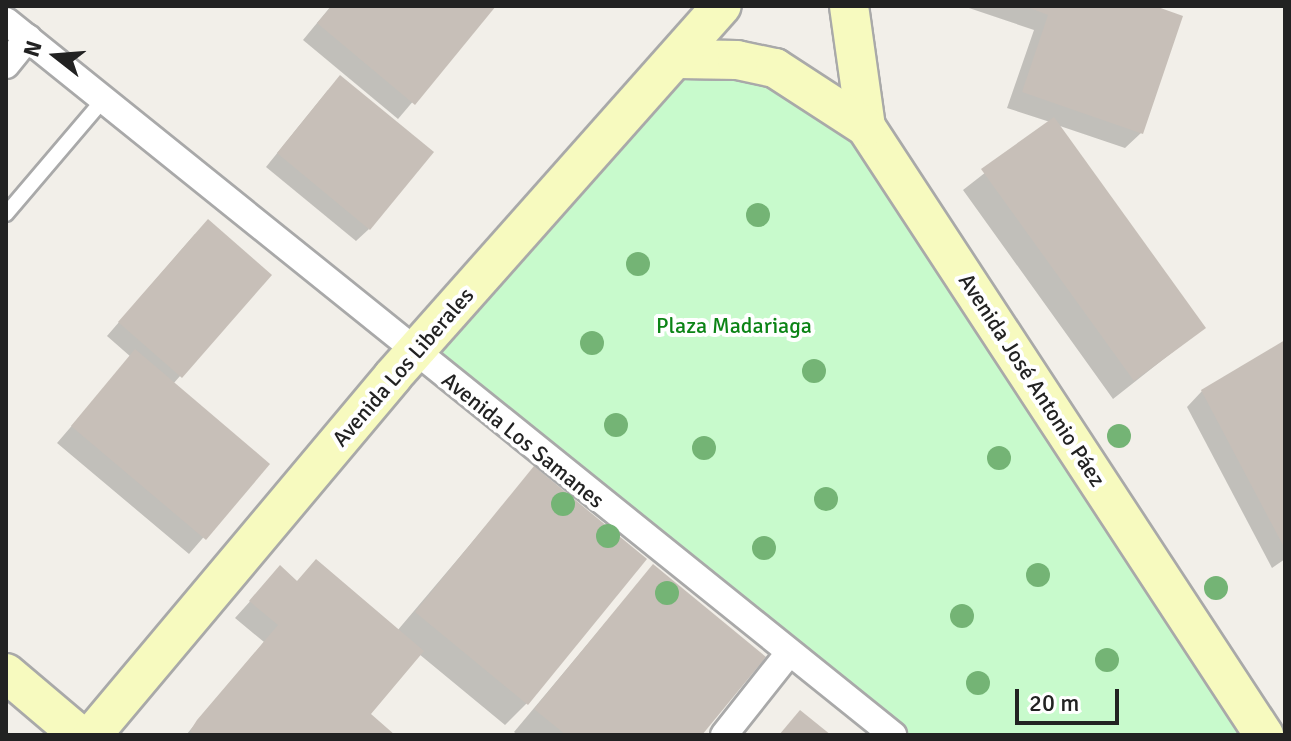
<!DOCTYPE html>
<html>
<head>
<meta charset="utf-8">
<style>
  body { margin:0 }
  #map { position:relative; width:1291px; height:741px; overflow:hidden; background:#f2efe9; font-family:Signika,sans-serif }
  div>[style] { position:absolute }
  .park>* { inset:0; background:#c8facc }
  .shadow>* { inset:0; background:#0003 }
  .building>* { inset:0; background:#c7bfb8 }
  .roads { filter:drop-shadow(2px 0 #a9a9a9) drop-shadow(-2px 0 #a9a9a9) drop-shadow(0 2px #a9a9a9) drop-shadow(0 -2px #a9a9a9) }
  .lane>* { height:14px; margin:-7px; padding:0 7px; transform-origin:7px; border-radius:7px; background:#fff }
  .street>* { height:26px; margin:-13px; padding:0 13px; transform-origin:13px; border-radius:13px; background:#fff }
  .secondary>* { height:38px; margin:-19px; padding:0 19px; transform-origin:19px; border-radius:19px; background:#f7fabf }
  .trees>* { width:24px; height:24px; margin:-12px; border-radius:50%; background:#74b475 }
  span { translate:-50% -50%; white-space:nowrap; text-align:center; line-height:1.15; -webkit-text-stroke:8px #fff; paint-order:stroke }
  .park-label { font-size:22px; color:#0c8416 }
  .street-label { font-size:22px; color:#222 }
  .frame { position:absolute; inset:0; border:8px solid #222; pointer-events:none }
  .north { position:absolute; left:16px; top:16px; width:80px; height:80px; -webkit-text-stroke:6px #fff; paint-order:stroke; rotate:287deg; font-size:22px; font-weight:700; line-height:32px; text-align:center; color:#222 }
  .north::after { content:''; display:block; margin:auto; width:28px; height:36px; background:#222; clip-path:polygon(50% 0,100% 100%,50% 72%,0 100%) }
  .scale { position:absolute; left:1015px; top:689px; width:104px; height:36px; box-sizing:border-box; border:4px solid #222; border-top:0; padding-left:10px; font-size:24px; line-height:28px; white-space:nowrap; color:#222; -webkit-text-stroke:6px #fff; paint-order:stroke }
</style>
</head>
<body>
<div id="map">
  <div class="park">
    <div style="clip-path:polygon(680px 59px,775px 68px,866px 127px,1264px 735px,896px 735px,414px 353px)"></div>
  </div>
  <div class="shadow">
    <div style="clip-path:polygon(331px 6px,494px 6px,398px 119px,303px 40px)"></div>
    <div style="clip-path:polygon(963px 6px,1149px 6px,1141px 133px,1125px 148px,1057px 125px,1203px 328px,1113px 399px,963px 190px,1050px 122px,1007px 108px,1034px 30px)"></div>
    <div style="clip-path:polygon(328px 90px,369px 229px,356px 241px,266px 167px)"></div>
    <div style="clip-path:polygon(195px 234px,269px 275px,173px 384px,267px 464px,189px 554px,57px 443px,131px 357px,107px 336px)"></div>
    <div style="clip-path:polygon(1285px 342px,1285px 559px,1272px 568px,1187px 407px,1202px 391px)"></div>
    <div style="clip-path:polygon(534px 469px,527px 703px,505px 725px,419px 654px,368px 714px,392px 735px,186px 735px,264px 642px,235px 618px,280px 568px,296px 582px,397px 631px)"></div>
    <div style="clip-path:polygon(653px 566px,699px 735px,518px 735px,514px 732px)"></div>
  </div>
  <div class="building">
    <div style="clip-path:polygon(332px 6px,496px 6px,415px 105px,317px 23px)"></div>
    <div style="clip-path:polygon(1025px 6px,1155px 6px,1183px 16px,1143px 134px,1022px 92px,1048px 15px)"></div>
    <div style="clip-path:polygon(340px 75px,434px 152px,370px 230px,277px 153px)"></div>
    <div style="clip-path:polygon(1054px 117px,1206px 328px,1134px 381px,981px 169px)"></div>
    <div style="clip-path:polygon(208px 219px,272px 275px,182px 378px,118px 322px)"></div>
    <div style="clip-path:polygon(1285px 340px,1285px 549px,1201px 390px)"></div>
    <div style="clip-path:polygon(135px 349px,270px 464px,206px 540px,71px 426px)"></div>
    <div style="clip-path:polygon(534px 466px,647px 559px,528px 705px,415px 612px)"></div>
    <div style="clip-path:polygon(316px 559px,424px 651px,371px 714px,395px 735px,195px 735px,190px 731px,197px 720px,278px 625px,249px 601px,280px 565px,297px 581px)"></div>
    <div style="clip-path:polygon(653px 564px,766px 657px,702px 735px,566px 735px,534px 709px)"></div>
    <div style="clip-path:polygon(800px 710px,831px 735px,779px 735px)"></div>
  </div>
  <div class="roads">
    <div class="lane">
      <div style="left:6px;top:214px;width:151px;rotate:-49.6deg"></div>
    </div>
    <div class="street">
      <div style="left:6px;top:21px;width:1139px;rotate:38.83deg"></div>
      <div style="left:6px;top:65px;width:35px;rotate:-51deg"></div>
      <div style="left:724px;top:735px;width:105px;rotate:-51.6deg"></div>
    </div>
    <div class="secondary">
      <div style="left:849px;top:6px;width:122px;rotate:82deg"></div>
      <div style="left:866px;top:127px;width:727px;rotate:56.79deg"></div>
      <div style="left:680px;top:59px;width:57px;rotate:1deg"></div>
      <div style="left:737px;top:60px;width:39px;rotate:12deg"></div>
      <div style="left:775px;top:68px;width:108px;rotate:33deg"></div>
      <div style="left:6px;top:673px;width:96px;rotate:40.3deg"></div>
      <div style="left:92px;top:735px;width:468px;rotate:-50deg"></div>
      <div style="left:393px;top:376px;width:495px;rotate:-48.4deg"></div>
    </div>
  </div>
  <div class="trees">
    <div style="left:758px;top:215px"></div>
    <div style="left:638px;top:264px"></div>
    <div style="left:592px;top:343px"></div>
    <div style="left:814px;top:371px"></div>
    <div style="left:616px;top:425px"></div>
    <div style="left:1119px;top:436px"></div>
    <div style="left:704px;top:448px"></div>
    <div style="left:999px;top:458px"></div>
    <div style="left:826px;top:499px"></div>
    <div style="left:563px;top:504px"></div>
    <div style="left:608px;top:536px"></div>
    <div style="left:764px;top:548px"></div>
    <div style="left:1038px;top:575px"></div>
    <div style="left:1216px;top:588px"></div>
    <div style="left:667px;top:593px"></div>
    <div style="left:962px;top:616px"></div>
    <div style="left:1107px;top:660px"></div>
    <div style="left:978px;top:683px"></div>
  </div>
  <div class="park-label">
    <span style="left:734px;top:326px">Plaza Madariaga</span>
  </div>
  <div class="street-label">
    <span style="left:403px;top:367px;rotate:-49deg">Avenida Los Liberales</span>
    <span style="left:1032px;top:380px;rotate:57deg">Avenida José Antonio Páez</span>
    <span style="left:523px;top:440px;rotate:39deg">Avenida Los Samanes</span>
  </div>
  <div class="frame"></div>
  <div class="north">N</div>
  <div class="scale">20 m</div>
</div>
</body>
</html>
